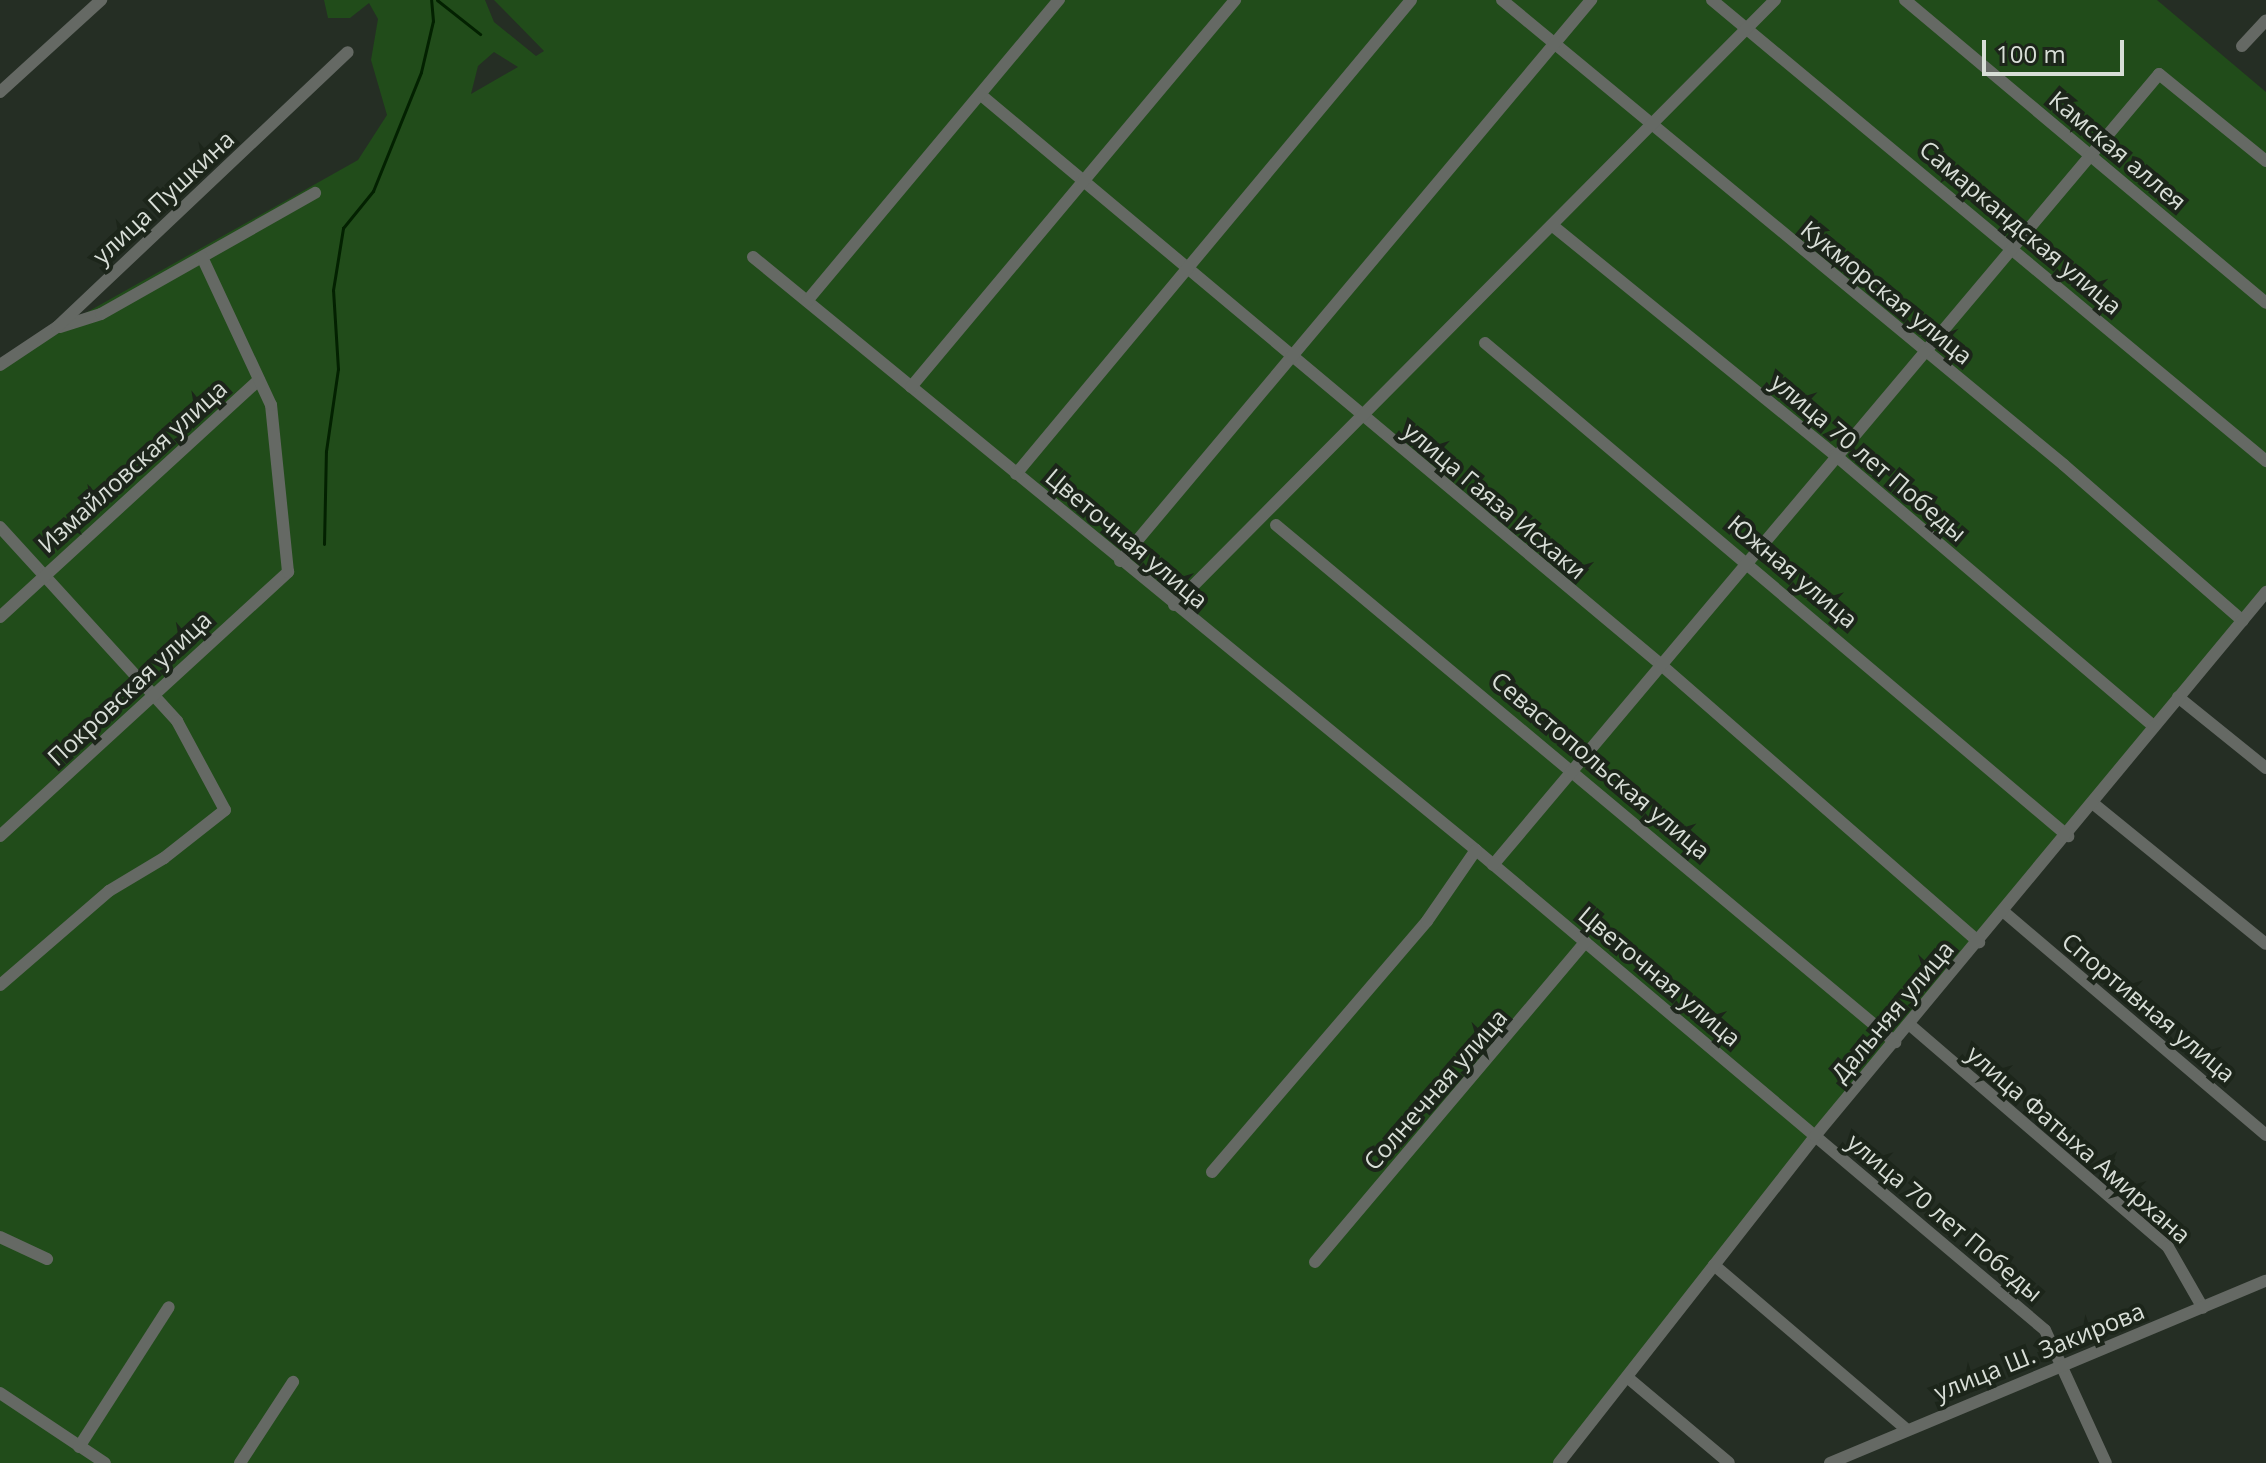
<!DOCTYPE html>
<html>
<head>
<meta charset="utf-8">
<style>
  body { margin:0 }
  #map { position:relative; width:2266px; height:1463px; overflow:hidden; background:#252e24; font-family:"Open Sans",sans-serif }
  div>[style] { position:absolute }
  .green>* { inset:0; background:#214c1a }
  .stream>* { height:3px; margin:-1.5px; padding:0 1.5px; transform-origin:1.5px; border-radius:1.5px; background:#032101 }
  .minor>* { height:12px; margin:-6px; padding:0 6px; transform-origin:6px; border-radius:6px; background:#656964 }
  span { translate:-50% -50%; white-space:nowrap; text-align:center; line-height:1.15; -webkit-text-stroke:8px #1c251a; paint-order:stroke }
  .street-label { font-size:24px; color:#d8ded7 }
  .scale { position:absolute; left:1982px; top:40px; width:142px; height:36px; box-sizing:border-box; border:4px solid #d8ded7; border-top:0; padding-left:10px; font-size:24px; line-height:28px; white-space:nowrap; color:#d8ded7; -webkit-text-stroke:6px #1c251a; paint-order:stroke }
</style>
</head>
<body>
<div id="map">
  <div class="green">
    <div style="clip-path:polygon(evenodd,324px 0,485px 0,494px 22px,536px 56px,544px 51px,494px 0,2157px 0,2266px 92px,2266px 593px,1877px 1055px,1558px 1463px,0 1463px,0 361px,358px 160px,387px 115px,371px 60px,378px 19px,369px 3px,350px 18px,328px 18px,324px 0,494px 52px,518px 67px,471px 94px,478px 66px,494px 52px)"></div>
  </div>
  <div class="stream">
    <div style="left:437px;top:0;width:55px;rotate:38.3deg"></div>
    <div style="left:324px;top:544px;width:93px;rotate:-88.8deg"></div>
    <div style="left:326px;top:451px;width:83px;rotate:-81.7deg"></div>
    <div style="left:338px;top:369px;width:79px;rotate:-93.6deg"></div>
    <div style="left:333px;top:290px;width:63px;rotate:-80.8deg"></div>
    <div style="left:343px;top:228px;width:48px;rotate:-51deg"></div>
    <div style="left:373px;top:191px;width:128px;rotate:-68deg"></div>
    <div style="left:421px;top:72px;width:52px;rotate:-76.8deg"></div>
    <div style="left:433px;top:21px;width:21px;rotate:-95deg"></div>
  </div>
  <div class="minor">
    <div style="left:1502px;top:0;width:729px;rotate:39.6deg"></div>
    <div style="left:2064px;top:465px;width:237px;rotate:41.1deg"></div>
    <div style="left:1712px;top:0;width:721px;rotate:39.76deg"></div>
    <div style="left:1905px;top:0;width:471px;rotate:40deg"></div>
    <div style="left:2242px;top:46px;width:35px;rotate:-47deg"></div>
    <div style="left:0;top:92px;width:137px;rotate:-42.3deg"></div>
    <div style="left:981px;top:95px;width:884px;rotate:39.95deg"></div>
    <div style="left:1659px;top:663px;width:425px;rotate:41.1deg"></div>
    <div style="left:1553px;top:226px;width:363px;rotate:39.1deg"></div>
    <div style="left:1835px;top:455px;width:418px;rotate:40.4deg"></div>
    <div style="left:753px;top:257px;width:935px;rotate:39.36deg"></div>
    <div style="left:1476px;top:850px;width:744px;rotate:40.15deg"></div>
    <div style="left:2045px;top:1330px;width:146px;rotate:65.4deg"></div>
    <div style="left:807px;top:301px;width:393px;rotate:-50.1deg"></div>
    <div style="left:60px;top:327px;width:43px;rotate:-17.6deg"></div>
    <div style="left:101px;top:314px;width:246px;rotate:-29.5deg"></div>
    <div style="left:1485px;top:343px;width:764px;rotate:40.22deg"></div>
    <div style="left:0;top:365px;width:69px;rotate:-33.7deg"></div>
    <div style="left:57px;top:327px;width:400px;rotate:-43.4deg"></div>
    <div style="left:911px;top:387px;width:505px;rotate:-50.06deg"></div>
    <div style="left:1016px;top:474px;width:617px;rotate:-50.19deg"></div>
    <div style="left:1276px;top:525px;width:807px;rotate:39.87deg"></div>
    <div style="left:0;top:527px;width:263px;rotate:47.6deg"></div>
    <div style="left:177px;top:721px;width:101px;rotate:61.7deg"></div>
    <div style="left:225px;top:810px;width:78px;rotate:141.8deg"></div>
    <div style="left:164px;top:858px;width:64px;rotate:149deg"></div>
    <div style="left:109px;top:891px;width:144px;rotate:139.2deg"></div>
    <div style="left:1120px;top:561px;width:733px;rotate:-49.98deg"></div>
    <div style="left:1174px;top:605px;width:853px;rotate:-45.19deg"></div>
    <div style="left:0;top:617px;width:351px;rotate:-42.5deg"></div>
    <div style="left:2178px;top:697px;width:113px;rotate:38.9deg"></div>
    <div style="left:2095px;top:805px;width:220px;rotate:39.1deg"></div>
    <div style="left:0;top:836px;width:391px;rotate:-42.5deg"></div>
    <div style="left:288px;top:572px;width:168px;rotate:-95.8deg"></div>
    <div style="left:271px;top:405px;width:163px;rotate:-115deg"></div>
    <div style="left:1493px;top:865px;width:1034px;rotate:-49.9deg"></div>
    <div style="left:2159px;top:74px;width:138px;rotate:39.1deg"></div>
    <div style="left:2004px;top:912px;width:344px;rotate:40.4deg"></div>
    <div style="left:1910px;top:1025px;width:340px;rotate:40.7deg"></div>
    <div style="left:2168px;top:1247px;width:70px;rotate:60.2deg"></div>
    <div style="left:1212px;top:1172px;width:330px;rotate:-49.4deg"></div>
    <div style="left:1427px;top:921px;width:86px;rotate:-55.4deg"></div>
    <div style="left:0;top:1237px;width:52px;rotate:25.1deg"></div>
    <div style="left:1315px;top:1262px;width:419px;rotate:-49.8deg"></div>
    <div style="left:1714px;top:1265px;width:253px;rotate:40.5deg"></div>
    <div style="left:1627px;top:1377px;width:133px;rotate:40.1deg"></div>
    <div style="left:0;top:1393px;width:126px;rotate:33.7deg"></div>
    <div style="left:79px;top:1447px;width:166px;rotate:-57.3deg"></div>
    <div style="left:240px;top:1463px;width:97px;rotate:-56.8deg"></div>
    <div style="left:1559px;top:1463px;width:415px;rotate:-51.9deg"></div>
    <div style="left:1815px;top:1136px;width:707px;rotate:-50.34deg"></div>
    <div style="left:1830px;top:1463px;width:472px;rotate:-22.7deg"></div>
  </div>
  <div class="street-label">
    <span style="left:2118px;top:150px;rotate:40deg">Камская аллея</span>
    <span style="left:163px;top:197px;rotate:-43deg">улица Пушкина</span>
    <span style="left:2021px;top:227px;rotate:40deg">Самаркандская улица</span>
    <span style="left:1887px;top:292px;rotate:39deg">Кукморская улица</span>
    <span style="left:1869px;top:457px;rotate:40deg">улица 70 лет Победы</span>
    <span style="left:132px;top:466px;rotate:-42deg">Измайловская улица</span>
    <span style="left:1495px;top:500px;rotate:40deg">улица Гаяза Исхаки</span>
    <span style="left:1127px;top:538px;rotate:40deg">Цветочная улица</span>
    <span style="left:1793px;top:571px;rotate:40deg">Южная улица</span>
    <span style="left:129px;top:688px;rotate:-43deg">Покровская улица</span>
    <span style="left:1601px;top:765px;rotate:40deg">Севастопольская улица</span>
    <span style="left:1660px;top:976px;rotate:40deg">Цветочная улица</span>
    <span style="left:2149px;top:1007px;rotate:40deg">Спортивная улица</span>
    <span style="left:1892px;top:1011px;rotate:-50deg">Дальняя улица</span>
    <span style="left:1435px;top:1089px;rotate:-49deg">Солнечная улица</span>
    <span style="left:2079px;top:1144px;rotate:41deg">улица Фатыха Амирхана</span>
    <span style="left:1945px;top:1217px;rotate:40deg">улица 70 лет Победы</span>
    <span style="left:2039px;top:1351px;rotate:-22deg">улица Ш. Закирова</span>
  </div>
  <div class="scale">100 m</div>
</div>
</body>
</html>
